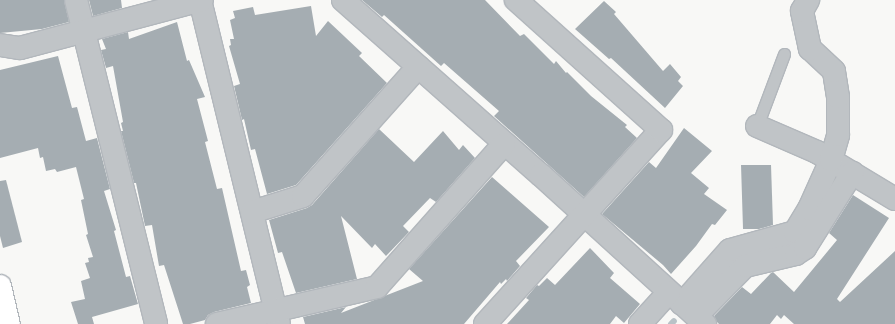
<!DOCTYPE html>
<html>
<head>
<meta charset="utf-8">
<style>
  body { margin:0 }
  #map { position:relative; width:895px; height:324px; overflow:hidden; background:#f8f8f6; font-family:"Fira Sans Condensed",sans-serif }
  div>[style] { position:absolute }
  .stream>* { height:6px; margin:-3px; padding:0 3px; transform-origin:3px; border-radius:3px; background:#b9c2c7 }
  .building>* { inset:0; background:#a5adb2 }
  .roads { filter:drop-shadow(1px 0 #b2b7bc) drop-shadow(-1px 0 #b2b7bc) drop-shadow(0 1px #b2b7bc) drop-shadow(0 -1px #b2b7bc) }
  .lane>* { height:11px; margin:-5.5px; padding:0 5.5px; transform-origin:5.5px; border-radius:5.5px; background:#c0c4c7 }
  .street>* { height:22px; margin:-11px; padding:0 11px; transform-origin:11px; border-radius:11px; background:#c0c4c7 }
  .secondary>* { height:22px; margin:-11px; padding:0 11px; transform-origin:11px; border-radius:11px; background:#fff }
  span { translate:-50% -50%; white-space:nowrap; text-align:center; line-height:1.15; -webkit-text-stroke:4px #fff; paint-order:stroke }
</style>
</head>
<body>
<div id="map">
  <div class="stream">
    <div style="left:671px;top:324px;width:4px;rotate:-45deg"></div>
  </div>
  <div class="building">
    <div style="clip-path:polygon(0 0,64px 0,69px 22px,42px 29px,0 33px)"></div>
    <div style="clip-path:polygon(89px 0,121px 0,122px 8px,93px 16px)"></div>
    <div style="clip-path:polygon(362px 0,485px 0,520px 36px,524px 34px,554px 64px,556px 61px,566px 73px,567px 72px,591px 96px,627px 125px,625px 127px,637px 138px,584px 197px,494px 116px,499px 111px,444px 63px,441px 66px,384px 15px,382px 17px)"></div>
    <div style="clip-path:polygon(604px 1px,616px 12px,614px 14px,663px 71px,670px 64px,681px 77px,678px 81px,683px 86px,665px 108px,611px 58px,609px 59px,575px 29px)"></div>
    <div style="clip-path:polygon(311px 6px,316px 36px,328px 21px,362px 53px,359px 56px,387px 83px,296px 185px,267px 194px,255px 149px,251px 150px,244px 119px,242px 120px,234px 86px,240px 84px,229px 46px,231px 45px,230px 39px,234px 39px,230px 20px,235px 18px,233px 11px,253px 7px,255px 15px)"></div>
    <div style="clip-path:polygon(177px 22px,187px 61px,189px 60px,205px 97px,197px 99px,208px 141px,205px 142px,217px 189px,222px 188px,241px 271px,246px 270px,250px 285px,247px 287px,251px 303px,214px 312px,208px 315px,205px 320px,190px 324px,183px 324px,164px 265px,159px 266px,152px 225px,145px 226px,136px 183px,134px 183px,121px 131px,123px 131px,121px 123px,123px 122px,113px 66px,106px 68px,101px 50px,106px 49px,102px 39px,128px 32px,129px 39px)"></div>
    <div style="clip-path:polygon(58px 56px,72px 108px,77px 107px,86px 141px,97px 138px,110px 189px,104px 191px,116px 230px,114px 231px,126px 277px,130px 276px,138px 304px,92px 317px,94px 324px,78px 324px,71px 302px,85px 299px,81px 281px,90px 278px,85px 263px,89px 262px,88px 258px,93px 257px,86px 235px,88px 234px,81px 200px,84px 199px,76px 167px,57px 172px,55px 169px,46px 171px,43px 157px,40px 158px,38px 148px,0 158px,0 70px)"></div>
    <div style="clip-path:polygon(684px 128px,712px 151px,691px 173px,709px 188px,704px 194px,727px 210px,715px 225px,712px 224px,696px 246px,671px 274px,663px 265px,602px 214px,649px 162px,656px 168px)"></div>
    <div style="clip-path:polygon(379px 129px,414px 162px,443px 131px,459px 150px,463px 145px,475px 158px,436px 202px,430px 198px,403px 226px,409px 232px,386px 256px,375px 244px,372px 248px,341px 216px,357px 279px,296px 293px,282px 252px,278px 253px,269px 220px,307px 208px,312px 205px)"></div>
    <div style="clip-path:polygon(741px 165px,771px 165px,773px 225px,759px 229px,743px 229px)"></div>
    <div style="clip-path:polygon(492px 177px,549px 227px,516px 261px,520px 266px,507px 281px,506px 279px,501px 284px,500px 282px,464px 324px,305px 324px,303px 317px,346px 307px,341px 313px,423px 281px,409px 269px)"></div>
    <div style="clip-path:polygon(6px 180px,22px 242px,3px 248px,0 236px,0 181px)"></div>
    <div style="clip-path:polygon(853px 195px,889px 218px,837px 299px,840px 302px,895px 251px,895px 324px,794px 324px,784px 315px,781px 319px,777px 315px,770px 324px,719px 324px,717px 322px,714px 316px,742px 287px,751px 294px,771px 273px,773px 272px,794px 292px,837px 240px,829px 233px)"></div>
    <div style="clip-path:polygon(590px 248px,614px 273px,610px 278px,640px 304px,624px 323px,616px 316px,610px 324px,507px 324px,529px 300px,526px 298px,537px 285px,539px 286px,547px 278px,555px 285px)"></div>
  </div>
  <div class="roads">
    <div class="lane">
      <div style="left:757px;top:126px;width:77px;rotate:-69.4deg"></div>
    </div>
    <div class="street">
      <div style="left:76px;top:0;width:334px;rotate:76.1deg"></div>
      <div style="left:200px;top:0;width:333px;rotate:76.3deg"></div>
      <div style="left:343px;top:0;width:264px;rotate:41.5deg"></div>
      <div style="left:541px;top:175px;width:222px;rotate:42.3deg"></div>
      <div style="left:0;top:45px;width:20px;rotate:9deg"></div>
      <div style="left:20px;top:48px;width:188px;rotate:-14.8deg"></div>
      <div style="left:757px;top:126px;width:65px;rotate:23.4deg"></div>
      <div style="left:817px;top:152px;width:91px;rotate:31.1deg"></div>
      <div style="left:252px;top:212px;width:53px;rotate:-17.4deg"></div>
      <div style="left:303px;top:196px;width:173px;rotate:-48.3deg"></div>
      <div style="left:682px;top:304px;width:72px;rotate:-48.4deg"></div>
      <div style="left:730px;top:250px;width:67px;rotate:-15.5deg"></div>
      <div style="left:795px;top:232px;width:27px;rotate:-59deg"></div>
      <div style="left:809px;top:209px;width:54px;rotate:-65.8deg"></div>
      <div style="left:831px;top:160px;width:26px;rotate:-74deg"></div>
      <div style="left:838px;top:135px;width:38px;rotate:-90deg"></div>
      <div style="left:838px;top:97px;width:26px;rotate:-99deg"></div>
      <div style="left:834px;top:71px;width:33px;rotate:-137deg"></div>
      <div style="left:810px;top:49px;width:39px;rotate:-102deg"></div>
      <div style="left:802px;top:11px;width:13px;rotate:-61deg"></div>
      <div style="left:696px;top:316px;width:70px;rotate:-45.6deg"></div>
      <div style="left:745px;top:266px;width:52px;rotate:-13.2deg"></div>
      <div style="left:796px;top:254px;width:11px;rotate:-34deg"></div>
      <div style="left:805px;top:248px;width:89px;rotate:-57.9deg"></div>
      <div style="left:217px;top:324px;width:164px;rotate:-13deg"></div>
      <div style="left:377px;top:287px;width:191px;rotate:-48.4deg"></div>
      <div style="left:485px;top:324px;width:262px;rotate:-47.8deg"></div>
      <div style="left:661px;top:130px;width:195px;rotate:-138.1deg"></div>
      <div style="left:640px;top:324px;width:43px;rotate:-47.8deg"></div>
    </div>
    <div class="secondary">
      <div style="left:0;top:286px;width:39px;rotate:77deg"></div>
    </div>
  </div>
</div>
</body>
</html>
